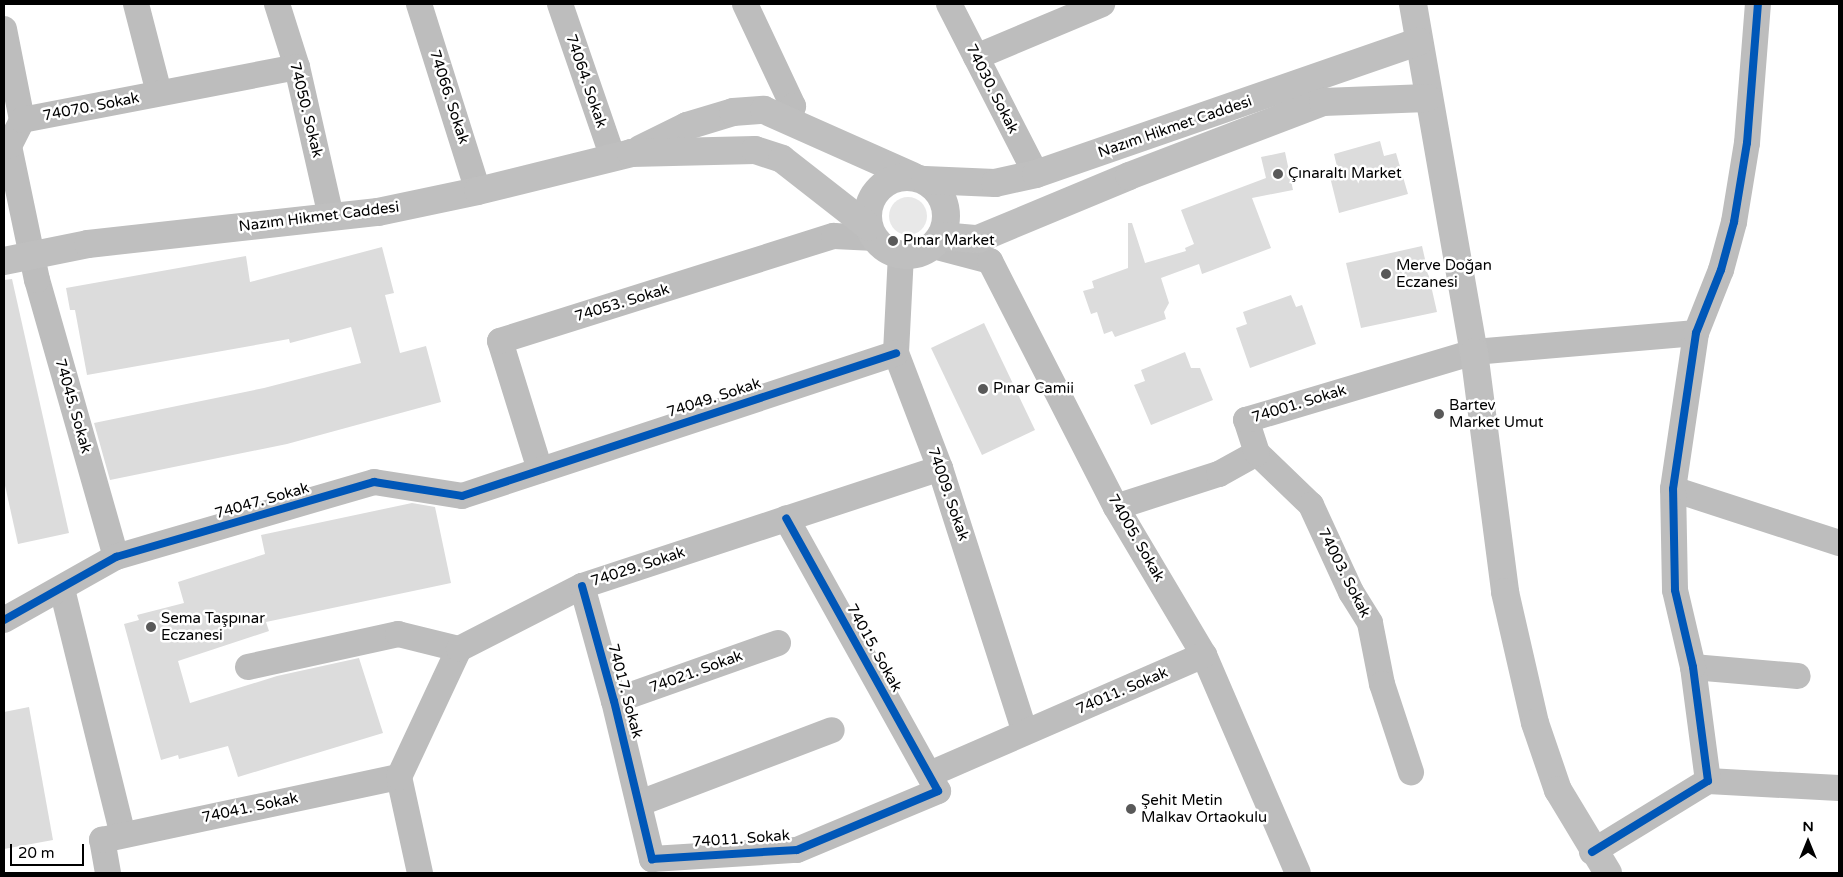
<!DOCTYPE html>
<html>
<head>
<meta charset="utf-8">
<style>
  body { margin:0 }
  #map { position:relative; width:1843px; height:877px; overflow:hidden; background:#fff; font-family:"Varela Round",sans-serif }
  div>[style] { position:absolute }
  .green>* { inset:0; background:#e8e8e8 }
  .round { border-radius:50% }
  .building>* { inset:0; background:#dcdcdc }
  .minor>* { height:26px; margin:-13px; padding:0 13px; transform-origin:13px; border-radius:13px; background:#bdbdbd }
  .secondary>* { height:28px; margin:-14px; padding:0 14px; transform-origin:14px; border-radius:14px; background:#bfbfbf }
  .secondary>.ring { margin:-14px; padding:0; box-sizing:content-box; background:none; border:28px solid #bfbfbf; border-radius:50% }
  .cycleway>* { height:8px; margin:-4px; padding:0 4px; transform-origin:4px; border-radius:4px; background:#0057b8 }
  .dots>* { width:14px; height:14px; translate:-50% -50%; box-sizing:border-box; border:2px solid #fff; border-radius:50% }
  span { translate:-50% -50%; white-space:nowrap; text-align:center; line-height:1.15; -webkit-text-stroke:5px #fff; paint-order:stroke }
  .street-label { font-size:15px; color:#000 }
  .poi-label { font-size:15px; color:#000 }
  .left { translate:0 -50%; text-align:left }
  .frame { position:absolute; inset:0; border:5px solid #000; pointer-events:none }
  .north { position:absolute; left:1783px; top:817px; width:50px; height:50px; -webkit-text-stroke:4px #fff; paint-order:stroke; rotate:0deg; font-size:14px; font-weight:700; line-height:20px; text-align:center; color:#000 }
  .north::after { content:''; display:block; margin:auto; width:18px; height:22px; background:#000; clip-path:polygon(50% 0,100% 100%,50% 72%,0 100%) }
  .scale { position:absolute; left:10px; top:844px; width:74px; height:22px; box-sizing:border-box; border:2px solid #000; border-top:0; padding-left:6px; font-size:15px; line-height:18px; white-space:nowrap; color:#000; -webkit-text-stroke:4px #fff; paint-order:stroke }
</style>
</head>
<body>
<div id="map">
  <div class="green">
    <div class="round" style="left:889px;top:197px;width:38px;height:38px"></div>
  </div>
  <div class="building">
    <div style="clip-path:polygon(1380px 141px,1384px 156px,1396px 153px,1408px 194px,1339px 213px,1329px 173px,1338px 171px,1334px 154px)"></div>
    <div style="clip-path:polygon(1285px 152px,1293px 190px,1252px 198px,1271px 248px,1202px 274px,1199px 264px,1161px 278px,1169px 303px,1164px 312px,1166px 319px,1115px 337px,1112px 331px,1104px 334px,1097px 312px,1091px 314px,1083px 291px,1094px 288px,1092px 281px,1128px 268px,1128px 223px,1132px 223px,1145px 263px,1186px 251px,1185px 248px,1194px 244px,1181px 210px,1266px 178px,1261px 157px)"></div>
    <div style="clip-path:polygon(1422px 246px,1437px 312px,1361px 328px,1346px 263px)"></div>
    <div style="clip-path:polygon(382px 247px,394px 293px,385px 295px,400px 353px,426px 346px,441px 402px,287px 444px,110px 480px,94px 423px,264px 388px,361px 363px,351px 327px,290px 343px,289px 339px,87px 375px,75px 310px,70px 310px,66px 288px,246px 256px,250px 282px)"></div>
    <div style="clip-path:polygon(12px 279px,69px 533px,18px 544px,4px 481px,4px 280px)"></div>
    <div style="clip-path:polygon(1291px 295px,1296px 307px,1302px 305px,1316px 344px,1250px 368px,1236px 328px,1247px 324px,1243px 312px)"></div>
    <div style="clip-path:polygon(984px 323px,1035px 430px,982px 455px,931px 348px)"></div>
    <div style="clip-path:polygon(1185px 352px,1191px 368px,1200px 368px,1213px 400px,1151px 425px,1134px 385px,1145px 381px,1141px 370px)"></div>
    <div style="clip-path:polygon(412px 503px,435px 507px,451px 583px,266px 622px,269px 631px,178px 661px,190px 703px,277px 676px,359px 658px,383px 733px,238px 777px,228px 746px,179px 759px,178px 755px,161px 760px,124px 624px,139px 620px,137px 615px,184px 603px,178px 582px,265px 554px,261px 535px)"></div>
    <div style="clip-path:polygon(29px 707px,53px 840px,4px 849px,4px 712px)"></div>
  </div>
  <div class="minor">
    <div style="left:136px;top:4px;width:92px;rotate:75.5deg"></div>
    <div style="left:277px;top:4px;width:66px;rotate:72.4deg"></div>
    <div style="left:297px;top:67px;width:154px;rotate:77.2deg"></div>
    <div style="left:419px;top:4px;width:196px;rotate:72.5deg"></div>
    <div style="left:560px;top:4px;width:163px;rotate:71deg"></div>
    <div style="left:745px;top:4px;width:113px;rotate:64.8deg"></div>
    <div style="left:793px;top:106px;width:16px;rotate:108deg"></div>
    <div style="left:949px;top:4px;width:191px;rotate:62.9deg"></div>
    <div style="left:4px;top:29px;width:93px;rotate:78.8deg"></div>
    <div style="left:976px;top:57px;width:137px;rotate:-22.8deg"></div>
    <div style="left:933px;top:246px;width:59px;rotate:14.7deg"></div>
    <div style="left:990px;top:261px;width:276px;rotate:62.9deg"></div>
    <div style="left:1116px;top:507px;width:172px;rotate:59.3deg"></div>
    <div style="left:1204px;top:655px;width:237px;rotate:66.7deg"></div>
    <div style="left:901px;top:254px;width:99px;rotate:92.9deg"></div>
    <div style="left:896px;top:353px;width:123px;rotate:69.1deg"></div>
    <div style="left:940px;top:468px;width:277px;rotate:72.2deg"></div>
    <div style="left:1257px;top:453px;width:75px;rotate:43.9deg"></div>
    <div style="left:1311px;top:505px;width:96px;rotate:65.3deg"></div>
    <div style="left:1351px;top:592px;width:36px;rotate:58deg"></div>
    <div style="left:1370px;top:623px;width:62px;rotate:78.9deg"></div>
    <div style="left:1382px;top:684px;width:93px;rotate:71.8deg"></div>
    <div style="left:540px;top:470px;width:135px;rotate:-107.2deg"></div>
    <div style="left:500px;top:341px;width:350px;rotate:-17.5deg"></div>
    <div style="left:834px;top:236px;width:41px;rotate:2.8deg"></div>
    <div style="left:1673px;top:489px;width:175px;rotate:18deg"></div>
    <div style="left:1116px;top:507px;width:108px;rotate:-17.8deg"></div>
    <div style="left:1219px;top:474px;width:43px;rotate:-28.9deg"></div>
    <div style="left:1257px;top:453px;width:35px;rotate:-108deg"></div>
    <div style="left:1246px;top:420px;width:238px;rotate:-16.6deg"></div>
    <div style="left:1474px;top:352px;width:223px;rotate:-4.9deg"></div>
    <div style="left:116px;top:557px;width:288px;rotate:-105.9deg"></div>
    <div style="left:37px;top:280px;width:137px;rotate:-101.8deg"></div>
    <div style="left:9px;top:146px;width:29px;rotate:-63deg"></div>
    <div style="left:22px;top:120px;width:280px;rotate:-10.9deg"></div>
    <div style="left:582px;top:586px;width:119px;rotate:74.5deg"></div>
    <div style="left:614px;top:701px;width:163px;rotate:76.5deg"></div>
    <div style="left:652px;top:859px;width:145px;rotate:-3.6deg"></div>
    <div style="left:797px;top:850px;width:153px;rotate:-22.7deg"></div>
    <div style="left:938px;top:791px;width:312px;rotate:-119.1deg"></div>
    <div style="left:62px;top:589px;width:253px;rotate:76.1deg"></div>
    <div style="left:4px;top:620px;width:129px;rotate:-29.4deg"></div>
    <div style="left:116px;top:557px;width:269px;rotate:-16.2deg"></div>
    <div style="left:374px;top:482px;width:89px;rotate:9deg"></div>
    <div style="left:462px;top:496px;width:457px;rotate:-18.2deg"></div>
    <div style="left:248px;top:667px;width:154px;rotate:-12.4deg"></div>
    <div style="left:398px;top:634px;width:63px;rotate:13.8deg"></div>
    <div style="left:1693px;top:667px;width:105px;rotate:4.9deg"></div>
    <div style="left:614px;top:701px;width:174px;rotate:-19.5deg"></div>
    <div style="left:930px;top:774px;width:299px;rotate:-23.5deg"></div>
    <div style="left:1708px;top:781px;width:131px;rotate:3.1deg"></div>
    <div style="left:640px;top:803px;width:205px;rotate:-20.8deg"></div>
    <div style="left:1592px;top:852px;width:136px;rotate:-31.5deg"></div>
    <div style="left:1708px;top:781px;width:115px;rotate:-97.5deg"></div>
    <div style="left:1693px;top:667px;width:79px;rotate:-103.2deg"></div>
    <div style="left:1675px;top:590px;width:101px;rotate:-91.1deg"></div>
    <div style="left:1673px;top:489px;width:158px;rotate:-81.6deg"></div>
    <div style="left:1696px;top:333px;width:68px;rotate:-68.4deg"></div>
    <div style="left:1721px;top:270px;width:50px;rotate:-74.8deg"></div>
    <div style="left:1734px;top:222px;width:80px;rotate:-80.7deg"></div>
    <div style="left:1747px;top:143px;width:139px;rotate:-85.5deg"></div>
    <div style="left:108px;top:873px;width:34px;rotate:-100deg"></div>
    <div style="left:102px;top:840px;width:304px;rotate:-12deg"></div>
    <div style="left:420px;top:873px;width:98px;rotate:-102.3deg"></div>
    <div style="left:399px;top:777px;width:141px;rotate:-64.9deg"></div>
    <div style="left:459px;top:649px;width:138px;rotate:-27.1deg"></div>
    <div style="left:582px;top:586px;width:377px;rotate:-18.2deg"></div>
  </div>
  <div class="secondary">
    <div style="left:1413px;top:4px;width:353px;rotate:80.1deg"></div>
    <div style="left:1474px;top:352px;width:242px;rotate:82.6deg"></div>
    <div style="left:1505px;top:592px;width:134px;rotate:77.1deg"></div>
    <div style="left:1535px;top:723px;width:71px;rotate:71.1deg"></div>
    <div style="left:1558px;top:790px;width:97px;rotate:58.9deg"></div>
    <div style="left:640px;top:149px;width:52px;rotate:-26.1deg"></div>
    <div style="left:687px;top:126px;width:48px;rotate:-16.9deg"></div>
    <div style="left:733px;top:112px;width:31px;rotate:-4deg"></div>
    <div style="left:764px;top:110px;width:162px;rotate:24deg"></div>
    <div class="ring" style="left:868px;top:177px;width:50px;height:50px"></div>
    <div style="left:925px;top:180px;width:70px;rotate:2.5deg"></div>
    <div style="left:995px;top:183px;width:42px;rotate:-12.4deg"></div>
    <div style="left:1036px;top:174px;width:405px;rotate:-19.1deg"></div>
    <div style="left:941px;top:236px;width:37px;rotate:5deg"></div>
    <div style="left:978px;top:239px;width:164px;rotate:-22.6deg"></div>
    <div style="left:1129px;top:176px;width:208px;rotate:-20.9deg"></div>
    <div style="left:1323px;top:102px;width:104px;rotate:-2.2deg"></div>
    <div style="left:4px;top:261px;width:86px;rotate:-11.4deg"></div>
    <div style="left:88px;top:244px;width:292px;rotate:-6.3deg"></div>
    <div style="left:378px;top:212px;width:102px;rotate:-11.9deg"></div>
    <div style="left:478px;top:191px;width:158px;rotate:-13.9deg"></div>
    <div style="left:631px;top:153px;width:124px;rotate:-1.4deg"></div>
    <div style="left:755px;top:150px;width:28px;rotate:18deg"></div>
    <div style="left:782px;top:159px;width:110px;rotate:38deg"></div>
  </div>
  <div class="cycleway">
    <div style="left:582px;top:586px;width:119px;rotate:74.5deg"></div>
    <div style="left:614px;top:701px;width:163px;rotate:76.5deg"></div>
    <div style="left:652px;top:859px;width:145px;rotate:-3.6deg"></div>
    <div style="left:797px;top:850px;width:153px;rotate:-22.7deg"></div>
    <div style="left:938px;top:791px;width:312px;rotate:-119.1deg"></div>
    <div style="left:4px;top:620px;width:129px;rotate:-29.4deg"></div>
    <div style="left:116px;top:557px;width:269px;rotate:-16.2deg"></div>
    <div style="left:374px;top:482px;width:89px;rotate:9deg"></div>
    <div style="left:462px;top:496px;width:457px;rotate:-18.2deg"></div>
    <div style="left:1592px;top:852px;width:136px;rotate:-31.5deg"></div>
    <div style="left:1708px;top:781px;width:115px;rotate:-97.5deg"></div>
    <div style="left:1693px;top:667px;width:79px;rotate:-103.2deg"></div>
    <div style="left:1675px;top:590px;width:101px;rotate:-91.1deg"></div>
    <div style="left:1673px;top:489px;width:158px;rotate:-81.6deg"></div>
    <div style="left:1696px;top:333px;width:68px;rotate:-68.4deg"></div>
    <div style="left:1721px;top:270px;width:50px;rotate:-74.8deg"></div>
    <div style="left:1734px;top:222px;width:80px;rotate:-80.7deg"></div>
    <div style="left:1747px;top:143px;width:139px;rotate:-85.5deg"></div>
  </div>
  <div class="dots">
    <div style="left:1278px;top:174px;background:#595959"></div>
    <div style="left:893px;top:241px;background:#595959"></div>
    <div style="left:1386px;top:274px;background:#595959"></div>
    <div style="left:983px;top:389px;background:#595959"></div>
    <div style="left:1439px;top:414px;background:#595959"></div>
    <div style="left:151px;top:627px;background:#595959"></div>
    <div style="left:1131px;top:809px;background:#595959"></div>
  </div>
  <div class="street-label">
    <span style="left:586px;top:81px;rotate:71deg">74064. Sokak</span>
    <span style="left:992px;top:89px;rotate:63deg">74030. Sokak</span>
    <span style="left:449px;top:97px;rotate:72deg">74066. Sokak</span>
    <span style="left:91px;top:107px;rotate:-11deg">74070. Sokak</span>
    <span style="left:306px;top:110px;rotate:76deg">74050. Sokak</span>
    <span style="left:1175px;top:127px;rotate:-19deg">Nazım Hikmet Caddesi</span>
    <span style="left:319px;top:217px;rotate:-7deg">Nazım Hikmet Caddesi</span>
    <span style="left:622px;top:303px;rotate:-17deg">74053. Sokak</span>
    <span style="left:714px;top:398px;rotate:-18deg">74049. Sokak</span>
    <span style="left:1299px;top:404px;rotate:-17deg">74001. Sokak</span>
    <span style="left:73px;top:406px;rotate:74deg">74045. Sokak</span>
    <span style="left:948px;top:494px;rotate:71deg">74009. Sokak</span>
    <span style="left:262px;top:501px;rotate:-16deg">74047. Sokak</span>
    <span style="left:1136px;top:538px;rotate:60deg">74005. Sokak</span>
    <span style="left:638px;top:567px;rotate:-18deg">74029. Sokak</span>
    <span style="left:1344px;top:573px;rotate:63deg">74003. Sokak</span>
    <span style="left:874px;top:648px;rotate:61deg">74015. Sokak</span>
    <span style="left:696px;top:672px;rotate:-20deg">74021. Sokak</span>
    <span style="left:625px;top:691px;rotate:75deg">74017. Sokak</span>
    <span style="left:1122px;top:691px;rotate:-23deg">74011. Sokak</span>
    <span style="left:250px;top:808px;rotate:-12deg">74041. Sokak</span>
    <span style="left:741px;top:839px;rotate:-4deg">74011. Sokak</span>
  </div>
  <div class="poi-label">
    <span class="left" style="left:1288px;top:174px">Çınaraltı Market</span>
    <span class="left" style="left:903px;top:241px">Pınar Market</span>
    <span class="left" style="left:1396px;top:274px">Merve Doğan<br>Eczanesi</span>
    <span class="left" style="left:993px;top:389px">Pınar Camii</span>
    <span class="left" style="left:1449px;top:414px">Bartev<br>Market Umut</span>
    <span class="left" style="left:161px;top:627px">Sema Taşpınar<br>Eczanesi</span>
    <span class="left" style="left:1141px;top:809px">Şehit Metin<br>Malkav Ortaokulu</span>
  </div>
  <div class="frame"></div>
  <div class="north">N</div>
  <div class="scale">20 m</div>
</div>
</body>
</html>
